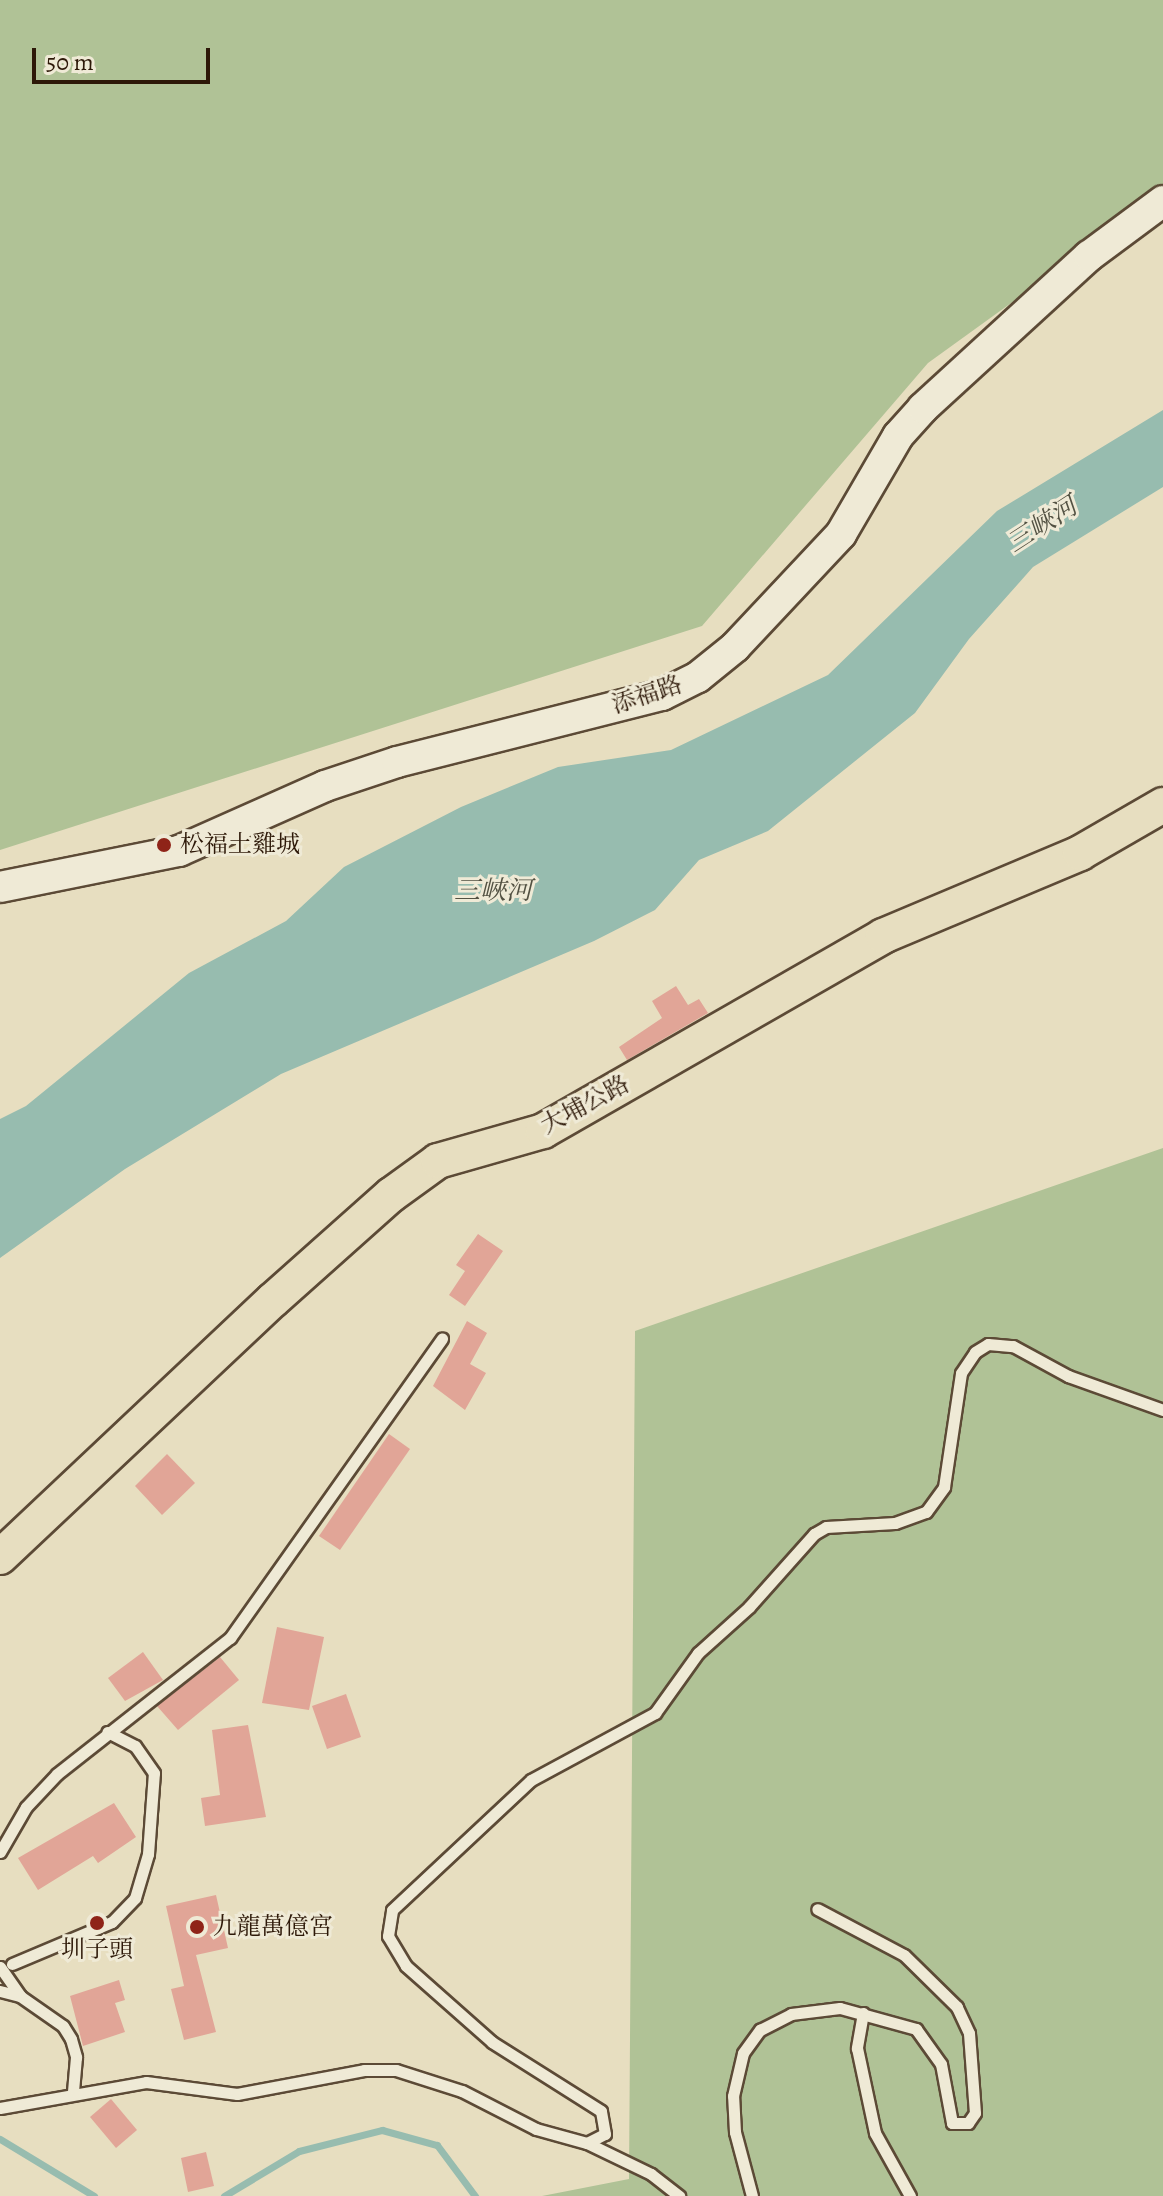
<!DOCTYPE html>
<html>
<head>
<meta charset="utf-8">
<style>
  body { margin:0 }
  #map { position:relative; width:1163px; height:2196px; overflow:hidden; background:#e7dec0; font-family:Alegreya,"Noto Serif TC",serif }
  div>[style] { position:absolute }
  .green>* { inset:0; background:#b0c296 }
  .water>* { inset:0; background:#97bcaf }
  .stream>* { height:7px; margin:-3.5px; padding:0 3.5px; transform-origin:3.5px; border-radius:3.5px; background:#97bcaf }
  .building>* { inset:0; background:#e1a597 }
  .roads { filter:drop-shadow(2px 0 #5c4a36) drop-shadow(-2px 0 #5c4a36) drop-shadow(0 2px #5c4a36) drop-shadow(0 -2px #5c4a36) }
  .lane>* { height:11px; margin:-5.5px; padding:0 5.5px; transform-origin:5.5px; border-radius:5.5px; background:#efead6 }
  .secondary>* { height:30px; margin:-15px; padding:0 15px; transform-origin:15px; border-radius:15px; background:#efead6 }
  .primary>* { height:34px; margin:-17px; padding:0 17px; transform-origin:17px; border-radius:17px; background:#e7dec0 }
  .dots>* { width:22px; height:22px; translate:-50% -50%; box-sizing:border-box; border:4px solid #efead6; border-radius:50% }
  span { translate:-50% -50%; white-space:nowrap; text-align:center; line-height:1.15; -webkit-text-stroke:6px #efead6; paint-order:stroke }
  .street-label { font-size:24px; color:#2d1808 }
  .poi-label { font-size:24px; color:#2d1808 }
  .left { translate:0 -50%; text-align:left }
  .water-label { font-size:26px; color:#525142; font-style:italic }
  .scale { position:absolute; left:32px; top:48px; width:178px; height:36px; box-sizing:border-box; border:4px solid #2d1808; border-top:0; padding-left:10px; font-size:24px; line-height:28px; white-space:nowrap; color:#2d1808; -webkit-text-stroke:6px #efead6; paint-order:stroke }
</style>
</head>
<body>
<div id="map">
  <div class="green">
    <div style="clip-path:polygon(0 0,1163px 0,1163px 193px,928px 363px,702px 626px,0 850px)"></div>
    <div style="clip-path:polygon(1163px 1148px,1163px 2196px,542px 2196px,629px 2179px,635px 1331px)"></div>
  </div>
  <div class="water">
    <div style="clip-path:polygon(1163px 410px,1163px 487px,1033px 567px,969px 639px,915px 713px,768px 831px,699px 860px,655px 910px,594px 941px,281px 1074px,125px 1169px,0 1258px,0 1119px,26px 1106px,189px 973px,286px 921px,344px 867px,461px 807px,558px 767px,671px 750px,828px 675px,997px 511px)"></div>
  </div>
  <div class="stream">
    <div style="left:0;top:2139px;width:110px;rotate:31.2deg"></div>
    <div style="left:224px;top:2196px;width:87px;rotate:-31deg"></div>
    <div style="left:299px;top:2151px;width:86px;rotate:-14.2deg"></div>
    <div style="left:382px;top:2130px;width:57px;rotate:15.3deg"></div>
    <div style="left:437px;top:2145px;width:64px;rotate:53.3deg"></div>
  </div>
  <div class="building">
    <div style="clip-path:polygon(676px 986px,688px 1005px,699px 999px,708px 1013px,627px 1060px,619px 1047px,662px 1018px,652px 1001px)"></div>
    <div style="clip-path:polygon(478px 1234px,503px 1251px,465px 1306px,449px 1295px,465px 1271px,456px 1265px)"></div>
    <div style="clip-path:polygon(467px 1321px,487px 1333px,470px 1364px,486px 1373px,465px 1410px,433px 1386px)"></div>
    <div style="clip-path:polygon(389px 1434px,410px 1449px,340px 1550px,319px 1536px)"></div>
    <div style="clip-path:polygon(167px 1454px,195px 1483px,162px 1515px,135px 1486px)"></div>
    <div style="clip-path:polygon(277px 1627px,324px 1637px,309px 1710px,262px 1703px)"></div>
    <div style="clip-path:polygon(143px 1652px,163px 1680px,125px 1701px,108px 1678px)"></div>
    <div style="clip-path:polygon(220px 1657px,239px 1680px,178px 1730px,157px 1706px)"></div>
    <div style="clip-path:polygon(346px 1694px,361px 1737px,327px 1749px,312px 1706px)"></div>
    <div style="clip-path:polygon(248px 1725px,266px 1817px,205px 1826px,201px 1798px,220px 1795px,212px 1730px)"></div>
    <div style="clip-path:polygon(114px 1803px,136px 1837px,98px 1863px,93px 1856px,38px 1890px,18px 1858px)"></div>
    <div style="clip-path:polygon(216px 1895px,228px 1948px,196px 1955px,216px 2032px,184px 2040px,171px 1989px,184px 1986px,166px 1906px)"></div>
    <div style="clip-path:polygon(119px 1980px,125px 2000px,115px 2003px,125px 2032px,83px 2046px,70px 1996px)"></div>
    <div style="clip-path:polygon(111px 2099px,137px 2130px,116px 2148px,90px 2117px)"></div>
    <div style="clip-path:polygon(206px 2152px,214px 2186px,188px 2192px,181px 2158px)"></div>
  </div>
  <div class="roads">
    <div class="lane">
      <div style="left:0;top:1852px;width:52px;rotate:-60deg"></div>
      <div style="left:26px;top:1807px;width:45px;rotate:-46.8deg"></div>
      <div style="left:57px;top:1774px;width:220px;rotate:-38.2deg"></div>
      <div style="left:230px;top:1638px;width:367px;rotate:-54.7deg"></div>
      <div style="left:12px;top:1964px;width:108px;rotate:-22.8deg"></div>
      <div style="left:112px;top:1922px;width:33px;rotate:-46deg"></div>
      <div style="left:135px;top:1898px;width:46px;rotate:-73.5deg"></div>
      <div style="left:148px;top:1854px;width:81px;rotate:-85.8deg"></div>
      <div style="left:154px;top:1773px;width:33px;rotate:-125deg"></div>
      <div style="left:135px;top:1746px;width:31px;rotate:-153deg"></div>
      <div style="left:0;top:1967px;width:35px;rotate:55deg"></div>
      <div style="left:20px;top:1996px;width:52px;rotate:34.9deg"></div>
      <div style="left:63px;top:2026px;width:15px;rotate:58deg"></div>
      <div style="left:71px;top:2039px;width:19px;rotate:74deg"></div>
      <div style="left:76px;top:2057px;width:35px;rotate:95deg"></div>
      <div style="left:0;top:1991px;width:21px;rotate:14deg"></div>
      <div style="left:863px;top:2013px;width:36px;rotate:100deg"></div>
      <div style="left:857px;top:2048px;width:87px;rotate:78deg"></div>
      <div style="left:875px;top:2133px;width:72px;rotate:60.9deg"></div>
      <div style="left:0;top:2108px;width:148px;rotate:-10.1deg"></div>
      <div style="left:146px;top:2082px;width:92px;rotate:7.5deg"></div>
      <div style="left:237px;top:2094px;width:129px;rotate:-10.7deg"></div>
      <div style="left:364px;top:2070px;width:32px"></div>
      <div style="left:396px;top:2070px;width:69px;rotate:17.7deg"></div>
      <div style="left:462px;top:2091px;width:83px;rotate:27.2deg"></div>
      <div style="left:536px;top:2129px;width:53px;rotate:15.4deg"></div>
      <div style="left:587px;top:2143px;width:71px;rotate:25.8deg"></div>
      <div style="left:651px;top:2174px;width:36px;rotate:38deg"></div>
      <div style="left:587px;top:2143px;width:20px;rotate:-27deg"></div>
      <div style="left:605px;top:2134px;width:23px;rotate:-100deg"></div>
      <div style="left:601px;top:2111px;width:129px;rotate:-147.7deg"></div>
      <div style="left:492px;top:2042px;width:115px;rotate:-138.5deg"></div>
      <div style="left:406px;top:1966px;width:35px;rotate:-121deg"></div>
      <div style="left:388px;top:1936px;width:26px;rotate:-81deg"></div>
      <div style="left:392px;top:1910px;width:190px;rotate:-43.1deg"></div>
      <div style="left:531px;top:1780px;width:141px;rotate:-28.4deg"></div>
      <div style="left:655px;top:1713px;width:74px;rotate:-54.4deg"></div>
      <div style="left:698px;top:1653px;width:69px;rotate:-42deg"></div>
      <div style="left:749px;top:1607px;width:98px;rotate:-48.3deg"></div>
      <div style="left:814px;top:1534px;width:14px;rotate:-30deg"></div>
      <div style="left:826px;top:1527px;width:69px;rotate:-3.3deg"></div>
      <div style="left:895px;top:1523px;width:33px;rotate:-20deg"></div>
      <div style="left:926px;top:1512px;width:31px;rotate:-54deg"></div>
      <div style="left:944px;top:1487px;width:115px;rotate:-81.5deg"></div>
      <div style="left:961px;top:1373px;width:25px;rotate:-56deg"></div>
      <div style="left:975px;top:1352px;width:15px;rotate:-32deg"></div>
      <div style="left:988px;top:1344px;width:25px;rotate:5deg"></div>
      <div style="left:1013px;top:1346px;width:63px;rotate:28.6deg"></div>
      <div style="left:1068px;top:1376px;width:101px;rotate:19.7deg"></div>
      <div style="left:752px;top:2196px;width:66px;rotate:-104.9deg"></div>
      <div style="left:735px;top:2132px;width:36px;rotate:-93deg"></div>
      <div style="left:733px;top:2096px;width:44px;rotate:-76.9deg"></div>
      <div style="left:743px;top:2053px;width:29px;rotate:-54deg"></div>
      <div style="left:760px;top:2030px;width:35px;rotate:-27deg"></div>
      <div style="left:791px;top:2014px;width:49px;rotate:-7deg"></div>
      <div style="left:840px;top:2008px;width:79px;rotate:15.4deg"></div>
      <div style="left:916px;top:2029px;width:43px;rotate:54.5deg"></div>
      <div style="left:941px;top:2064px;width:60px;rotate:79.4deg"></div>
      <div style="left:952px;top:2123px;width:16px"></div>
      <div style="left:968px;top:2123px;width:12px;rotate:-55deg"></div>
      <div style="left:975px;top:2113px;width:80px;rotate:-94.3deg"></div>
      <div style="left:969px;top:2033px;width:29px;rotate:-115deg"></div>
      <div style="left:957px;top:2007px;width:74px;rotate:-135.5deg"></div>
      <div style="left:904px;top:1955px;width:98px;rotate:-152.1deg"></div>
    </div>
    <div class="secondary">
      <div style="left:0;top:887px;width:183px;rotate:-11.4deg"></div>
      <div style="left:179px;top:851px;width:160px;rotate:-24deg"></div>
      <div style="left:325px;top:786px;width:76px;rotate:-18.4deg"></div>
      <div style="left:397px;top:762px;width:273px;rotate:-14.2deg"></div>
      <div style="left:662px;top:695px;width:40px;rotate:-26.6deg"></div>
      <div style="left:698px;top:677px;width:48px;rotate:-39deg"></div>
      <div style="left:735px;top:647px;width:155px;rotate:-46.8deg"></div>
      <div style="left:841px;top:534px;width:113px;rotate:-59.8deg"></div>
      <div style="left:898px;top:436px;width:38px;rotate:-48deg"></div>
      <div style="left:923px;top:408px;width:225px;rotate:-42.5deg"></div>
      <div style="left:1089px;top:256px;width:92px;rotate:-36.6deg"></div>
    </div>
    <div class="primary">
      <div style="left:0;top:1557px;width:375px;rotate:-43.3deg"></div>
      <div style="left:273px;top:1300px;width:158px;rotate:-41.7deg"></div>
      <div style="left:391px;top:1195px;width:58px;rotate:-35.9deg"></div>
      <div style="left:438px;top:1161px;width:109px;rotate:-15.9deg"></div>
      <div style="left:543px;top:1131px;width:392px;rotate:-29.8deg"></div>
      <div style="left:883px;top:936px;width:214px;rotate:-22.8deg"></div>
      <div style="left:1080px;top:853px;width:96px;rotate:-30deg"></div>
    </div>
  </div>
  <div class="dots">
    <div style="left:164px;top:845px;background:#8f2418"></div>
    <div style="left:97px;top:1923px;background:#8f2418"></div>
    <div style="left:197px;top:1927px;background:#8f2418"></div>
  </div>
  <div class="street-label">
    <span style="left:647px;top:695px;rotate:-18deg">添福路</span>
    <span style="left:585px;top:1105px;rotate:-28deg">大埔公路</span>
  </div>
  <div class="poi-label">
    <span class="left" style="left:180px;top:845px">松福土雞城</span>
    <span class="left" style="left:213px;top:1927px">九龍萬億宮</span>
    <span style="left:97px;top:1950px">圳子頭</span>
  </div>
  <div class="water-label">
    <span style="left:1042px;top:525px;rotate:-33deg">三峽河</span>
    <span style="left:493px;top:891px">三峽河</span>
  </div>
  <div class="scale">50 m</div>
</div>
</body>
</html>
